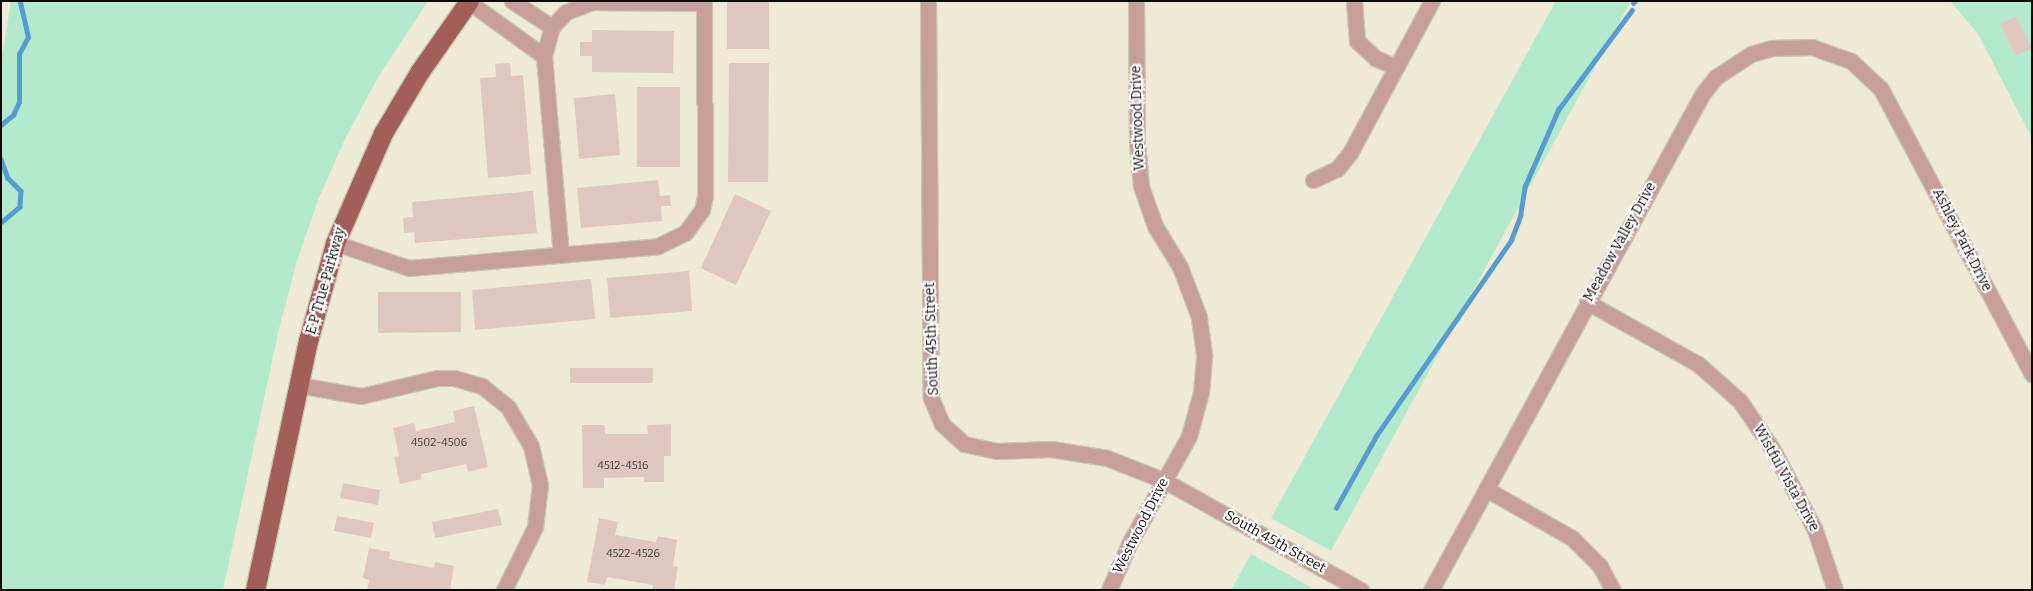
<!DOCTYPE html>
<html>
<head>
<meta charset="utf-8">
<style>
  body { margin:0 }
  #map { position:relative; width:2033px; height:591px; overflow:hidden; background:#eeead5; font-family:Bitter,serif }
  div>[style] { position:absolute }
  .green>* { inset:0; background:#b3eacd }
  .stream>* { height:4.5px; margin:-2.25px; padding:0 2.25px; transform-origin:2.25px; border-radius:2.25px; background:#569cd0 }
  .building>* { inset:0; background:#dfc7c0 }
  .roads { filter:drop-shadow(1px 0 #cac6b4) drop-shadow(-1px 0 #cac6b4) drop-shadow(0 1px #cac6b4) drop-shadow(0 -1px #cac6b4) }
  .minor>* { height:15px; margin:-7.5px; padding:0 7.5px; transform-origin:7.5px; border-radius:7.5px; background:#c69e9a }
  .major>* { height:19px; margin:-9.5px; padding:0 9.5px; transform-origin:9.5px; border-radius:9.5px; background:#a25e58 }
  span { translate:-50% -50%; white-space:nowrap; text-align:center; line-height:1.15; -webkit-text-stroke:4px #fff; paint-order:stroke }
  .number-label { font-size:11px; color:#423a34 }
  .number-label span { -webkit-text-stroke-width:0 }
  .street-label { font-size:14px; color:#0d0b05 }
  .frame { position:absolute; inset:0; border:2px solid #0d0b05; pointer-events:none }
</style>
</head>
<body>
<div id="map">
  <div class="green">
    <div style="clip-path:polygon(11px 1px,428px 1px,377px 79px,345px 139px,318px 200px,296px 264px,279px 329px,223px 590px,1px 590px,1px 64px)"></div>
    <div style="clip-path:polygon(1556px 1px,1631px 1px,1331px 551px,1271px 518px)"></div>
    <div style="clip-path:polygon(1950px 1px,2032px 1px,2032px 138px,1978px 34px)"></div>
    <div style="clip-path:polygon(1251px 554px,1311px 587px,1309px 590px,1231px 590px)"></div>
  </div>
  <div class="stream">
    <div style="left:1633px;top:3px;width:3px;rotate:-45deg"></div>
    <div style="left:1px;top:125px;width:16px;rotate:-40deg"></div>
    <div style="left:13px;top:115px;width:14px;rotate:-65deg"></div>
    <div style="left:19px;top:102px;width:48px;rotate:-90deg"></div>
    <div style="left:19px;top:54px;width:19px;rotate:-62deg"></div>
    <div style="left:28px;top:37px;width:37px;rotate:-103deg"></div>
    <div style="left:1px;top:159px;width:20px;rotate:70deg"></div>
    <div style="left:8px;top:178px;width:18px;rotate:45deg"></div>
    <div style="left:21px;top:191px;width:16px;rotate:94deg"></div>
    <div style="left:20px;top:207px;width:25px;rotate:140deg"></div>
    <div style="left:1336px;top:508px;width:82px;rotate:-60.9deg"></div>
    <div style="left:1376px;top:436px;width:238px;rotate:-55.4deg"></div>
    <div style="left:1511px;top:240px;width:26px;rotate:-69deg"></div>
    <div style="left:1520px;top:216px;width:30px;rotate:-81deg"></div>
    <div style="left:1525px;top:186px;width:83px;rotate:-66.5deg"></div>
    <div style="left:1558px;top:110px;width:124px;rotate:-53.5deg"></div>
  </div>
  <div class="building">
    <div style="clip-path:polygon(727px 1px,769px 1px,769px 49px,727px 49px)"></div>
    <div style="clip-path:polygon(2016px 16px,2032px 48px,2016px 56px,2000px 24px)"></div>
    <div style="clip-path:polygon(592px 30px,674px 31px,673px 73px,592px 72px,592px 56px,580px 56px,580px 42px,592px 42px)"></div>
    <div style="clip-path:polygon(510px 63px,511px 76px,523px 75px,531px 174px,488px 178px,480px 78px,496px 77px,495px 64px)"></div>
    <div style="clip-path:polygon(729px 63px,769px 63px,768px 182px,728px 182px)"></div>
    <div style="clip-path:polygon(637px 87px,680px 87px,680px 167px,637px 167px)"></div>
    <div style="clip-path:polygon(615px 94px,620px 155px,579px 159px,574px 98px)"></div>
    <div style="clip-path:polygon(658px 180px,660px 196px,670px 195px,671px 206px,661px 206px,662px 221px,581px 228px,577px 188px)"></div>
    <div style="clip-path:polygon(533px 191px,537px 233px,415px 243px,414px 232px,404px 233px,403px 218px,413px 217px,412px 202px)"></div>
    <div style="clip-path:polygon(735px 194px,771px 211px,736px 285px,701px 268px)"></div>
    <div style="clip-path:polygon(689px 271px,692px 311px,610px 318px,607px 278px)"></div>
    <div style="clip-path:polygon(591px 279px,595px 319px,475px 330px,472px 290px)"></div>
    <div style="clip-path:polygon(378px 292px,461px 292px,461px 332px,378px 333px)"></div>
    <div style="clip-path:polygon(570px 368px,653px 368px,653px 383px,570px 383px)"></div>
    <div style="clip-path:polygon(474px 406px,488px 467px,468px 472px,466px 464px,421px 474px,422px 479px,400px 484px,394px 457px,399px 456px,393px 428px,414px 423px,416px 431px,455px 422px,453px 411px)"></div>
    <div style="clip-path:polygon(671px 424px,671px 456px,664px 456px,664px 482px,644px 482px,644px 477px,604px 478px,604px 488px,583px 488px,582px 425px,605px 425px,605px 434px,648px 434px,647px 425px)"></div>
    <div style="clip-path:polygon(343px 483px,380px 490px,378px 505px,340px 498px)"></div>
    <div style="clip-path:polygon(498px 509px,502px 525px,435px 538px,432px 522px)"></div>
    <div style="clip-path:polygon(337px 516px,374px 523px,371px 538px,334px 531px)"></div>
    <div style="clip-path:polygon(599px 518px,618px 522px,615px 535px,656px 542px,658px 536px,677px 540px,673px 566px,678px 567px,674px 590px,652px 590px,653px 585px,607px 577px,605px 585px,587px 582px)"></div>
    <div style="clip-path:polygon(369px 548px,390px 552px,389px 559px,434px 568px,435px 562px,454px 566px,450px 590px,367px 590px,369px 580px,363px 578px)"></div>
  </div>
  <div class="roads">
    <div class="minor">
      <div style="left:512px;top:1px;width:48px;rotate:33deg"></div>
      <div style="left:928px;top:1px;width:397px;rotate:89.6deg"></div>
      <div style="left:931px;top:398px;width:28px;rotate:67deg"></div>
      <div style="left:942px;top:424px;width:30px;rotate:42deg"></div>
      <div style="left:964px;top:444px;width:34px;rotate:12deg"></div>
      <div style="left:997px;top:451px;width:54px;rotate:-2.1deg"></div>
      <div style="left:1051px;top:449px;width:57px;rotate:9.1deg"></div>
      <div style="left:1107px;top:458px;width:60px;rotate:21.4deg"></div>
      <div style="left:1163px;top:480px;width:227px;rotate:29.1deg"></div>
      <div style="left:1354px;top:1px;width:40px;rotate:85.7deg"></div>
      <div style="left:1357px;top:41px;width:25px;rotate:43deg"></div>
      <div style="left:1375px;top:58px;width:23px;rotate:23deg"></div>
      <div style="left:469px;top:2px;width:92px;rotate:35.8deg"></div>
      <div style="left:1313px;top:180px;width:26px;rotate:-25deg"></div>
      <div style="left:1337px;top:169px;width:21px;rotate:-51deg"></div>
      <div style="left:1350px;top:153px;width:173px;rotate:-61.7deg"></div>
      <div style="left:335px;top:243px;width:78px;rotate:18.7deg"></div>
      <div style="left:409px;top:268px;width:250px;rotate:-5deg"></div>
      <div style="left:658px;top:246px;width:30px;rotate:-26deg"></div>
      <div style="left:685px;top:233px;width:29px;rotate:-54deg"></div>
      <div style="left:702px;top:210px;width:14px;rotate:-78deg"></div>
      <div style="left:705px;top:196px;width:195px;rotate:-90.3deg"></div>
      <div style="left:561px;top:255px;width:200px;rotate:-94.9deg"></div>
      <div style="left:544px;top:56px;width:30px;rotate:-75deg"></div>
      <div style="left:552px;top:27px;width:21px;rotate:-47deg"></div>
      <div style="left:566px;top:12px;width:28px;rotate:-21deg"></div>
      <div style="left:592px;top:2px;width:112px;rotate:0.5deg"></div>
      <div style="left:1587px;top:302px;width:127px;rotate:29.2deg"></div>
      <div style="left:1698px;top:364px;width:56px;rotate:41.4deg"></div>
      <div style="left:1740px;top:401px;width:59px;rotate:56deg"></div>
      <div style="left:1773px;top:450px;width:90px;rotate:62.3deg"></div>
      <div style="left:1815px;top:530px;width:63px;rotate:71.6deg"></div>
      <div style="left:298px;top:385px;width:64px;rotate:9.9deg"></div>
      <div style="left:361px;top:396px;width:78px;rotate:-13.3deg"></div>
      <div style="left:437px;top:378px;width:17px"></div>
      <div style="left:454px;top:378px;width:29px;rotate:16deg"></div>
      <div style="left:482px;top:386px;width:33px;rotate:39deg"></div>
      <div style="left:508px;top:407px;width:45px;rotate:59.5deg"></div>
      <div style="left:531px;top:446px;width:40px;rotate:77deg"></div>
      <div style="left:540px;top:485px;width:42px;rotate:96.8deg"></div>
      <div style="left:535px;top:527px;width:70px;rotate:116.2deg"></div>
      <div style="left:1486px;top:489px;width:99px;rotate:29.7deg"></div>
      <div style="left:1572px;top:538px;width:40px;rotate:45deg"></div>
      <div style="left:1600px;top:566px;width:27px;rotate:62deg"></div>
      <div style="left:1109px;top:590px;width:52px;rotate:-66.4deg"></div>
      <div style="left:1130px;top:542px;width:121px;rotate:-60.9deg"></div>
      <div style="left:1189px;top:436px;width:46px;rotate:-74.7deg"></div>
      <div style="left:1201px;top:392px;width:38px;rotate:-85deg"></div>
      <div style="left:1204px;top:354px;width:37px;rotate:-98deg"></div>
      <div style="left:1199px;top:317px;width:53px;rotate:-110.8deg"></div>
      <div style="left:1180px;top:267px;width:48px;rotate:-121.4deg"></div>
      <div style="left:1155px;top:226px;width:42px;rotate:-109.3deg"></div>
      <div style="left:1141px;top:186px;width:43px;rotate:-95.3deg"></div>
      <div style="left:1137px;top:143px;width:142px;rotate:-90.4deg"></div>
      <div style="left:1431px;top:590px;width:567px;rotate:-61.31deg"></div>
      <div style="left:1703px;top:93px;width:21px;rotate:-51deg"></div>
      <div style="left:1716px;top:77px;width:42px;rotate:-33.3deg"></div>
      <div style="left:1751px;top:54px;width:22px;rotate:-16deg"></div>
      <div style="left:1772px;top:48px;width:40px;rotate:-1.4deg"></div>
      <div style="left:1812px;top:47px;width:41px;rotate:19.7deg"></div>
      <div style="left:1851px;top:61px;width:41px;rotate:43deg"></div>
      <div style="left:1881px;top:89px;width:323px;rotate:62.1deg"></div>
    </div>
    <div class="major">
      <div style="left:255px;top:590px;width:255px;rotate:-78deg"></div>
      <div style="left:308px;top:341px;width:102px;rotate:-74.6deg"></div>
      <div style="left:335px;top:243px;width:120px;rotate:-66.4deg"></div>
      <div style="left:383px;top:133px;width:72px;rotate:-59.2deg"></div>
      <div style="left:420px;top:71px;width:85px;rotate:-55deg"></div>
    </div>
  </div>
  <div class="number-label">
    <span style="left:439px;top:443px">4502-4506</span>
    <span style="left:623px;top:466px">4512-4516</span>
    <span style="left:633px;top:554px">4522-4526</span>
  </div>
  <div class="street-label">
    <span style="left:1138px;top:118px;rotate:-92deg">Westwood Drive</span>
    <span style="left:1962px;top:240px;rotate:63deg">Ashley Park Drive</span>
    <span style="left:1620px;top:242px;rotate:-61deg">Meadow Valley Drive</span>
    <span style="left:326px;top:281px;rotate:-74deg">E P True Parkway</span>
    <span style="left:932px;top:339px;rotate:-92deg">South 45th Street</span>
    <span style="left:1786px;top:478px;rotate:61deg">Wistful Vista Drive</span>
    <span style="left:1141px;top:526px;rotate:-63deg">Westwood Drive</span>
    <span style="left:1275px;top:542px;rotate:29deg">South 45th Street</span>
  </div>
  <div class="frame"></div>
</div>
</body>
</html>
